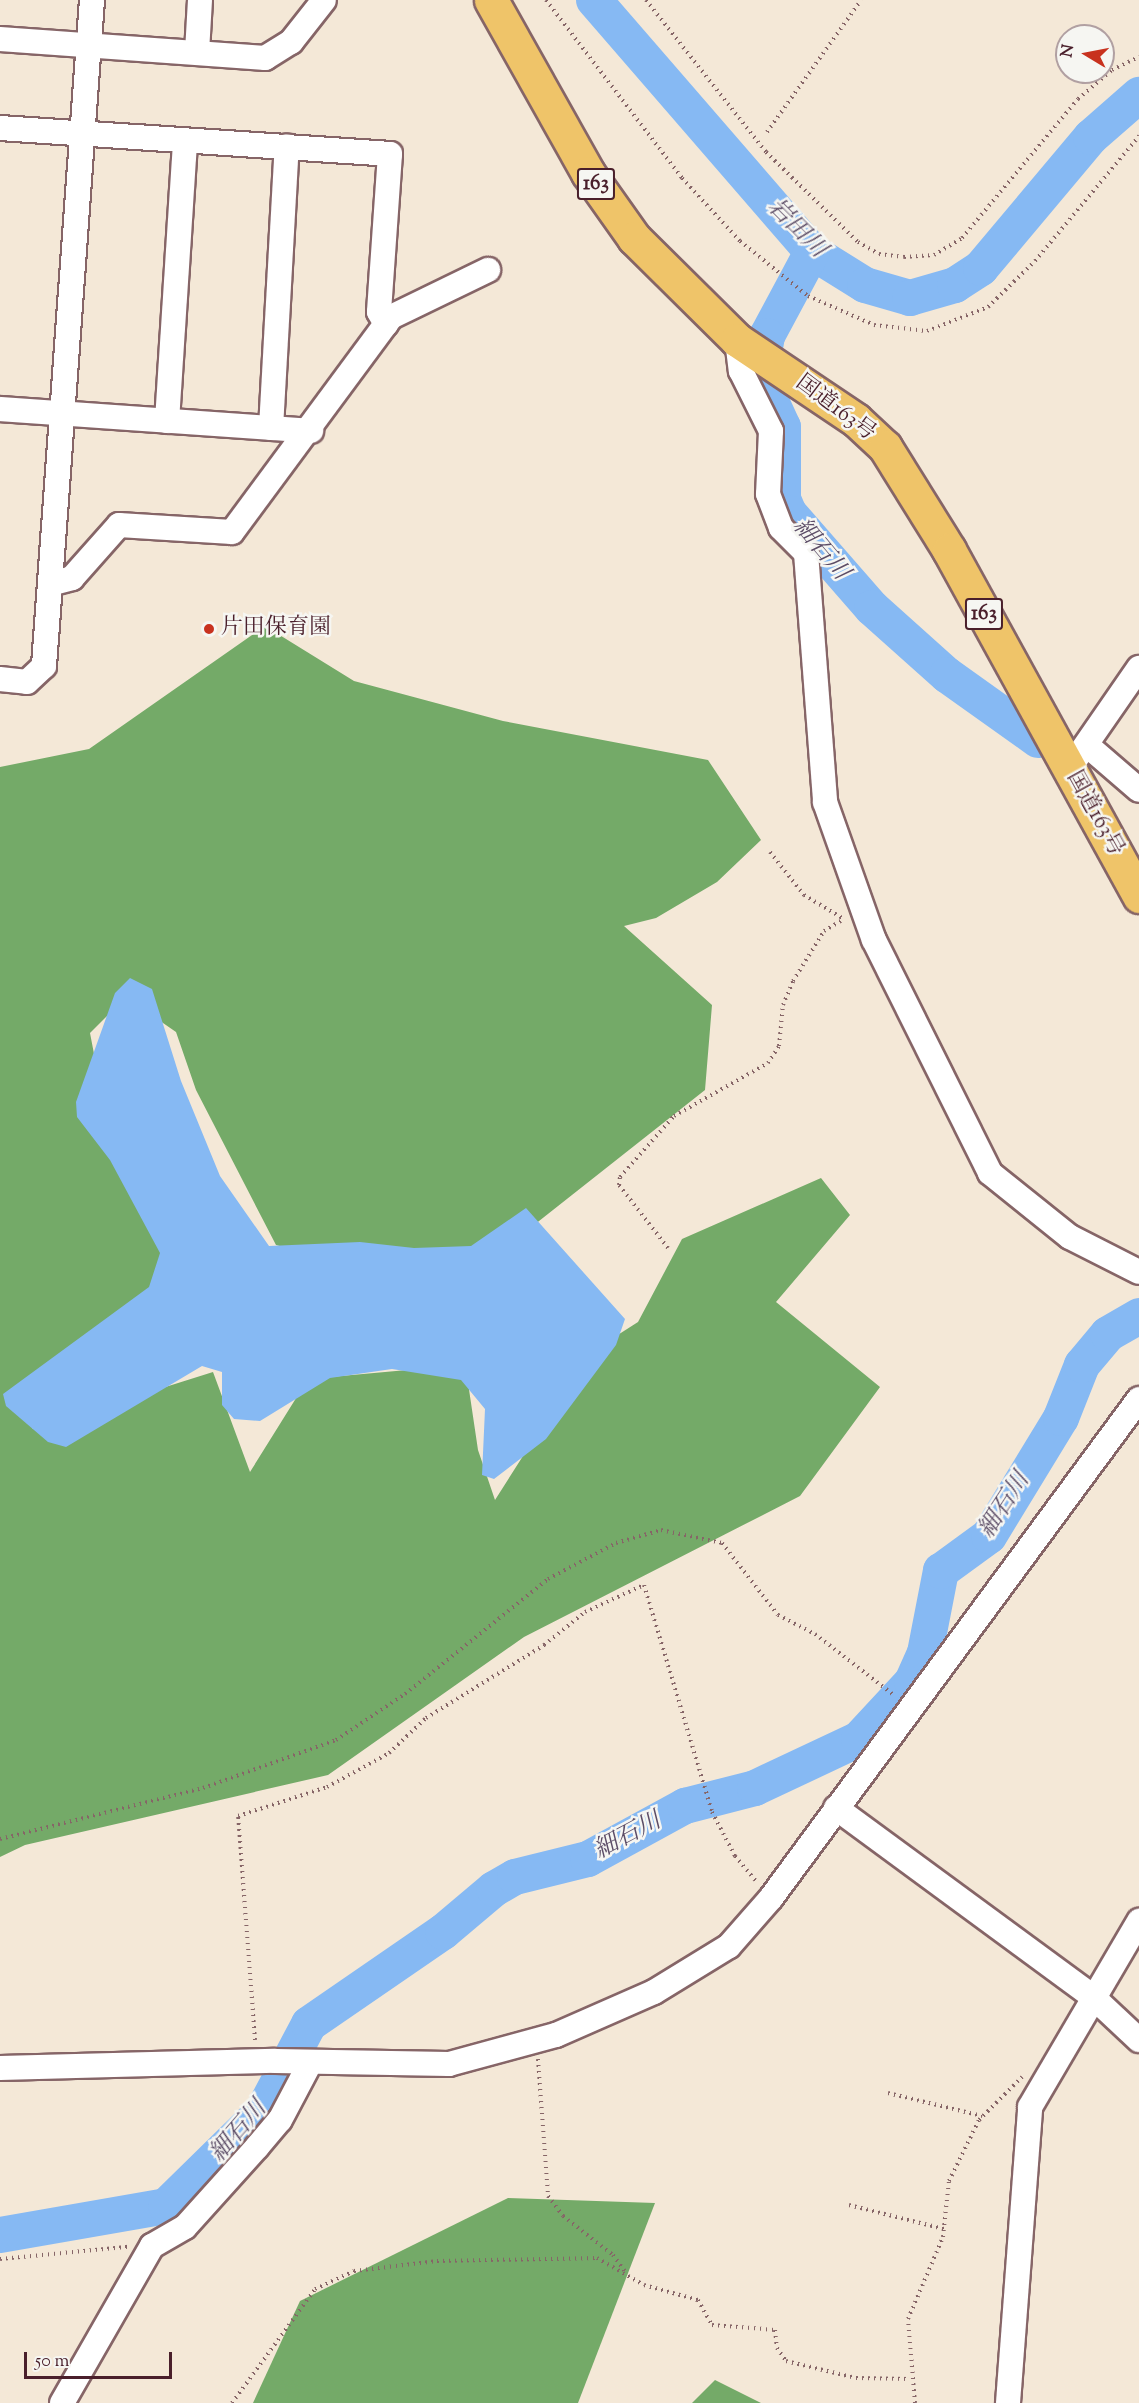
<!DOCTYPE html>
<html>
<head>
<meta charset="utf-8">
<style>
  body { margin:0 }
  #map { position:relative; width:1139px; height:2403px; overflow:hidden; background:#f4e8d7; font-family:"Sorts Mill Goudy","Noto Serif JP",serif }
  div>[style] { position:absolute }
  .forest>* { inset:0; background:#74aa68 }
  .water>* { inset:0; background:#86b9f3 }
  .river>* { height:36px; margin:-18px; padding:0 18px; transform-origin:18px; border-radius:18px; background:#86b9f3 }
  .path>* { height:4px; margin-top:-2px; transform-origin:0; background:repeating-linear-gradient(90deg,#866567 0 1.5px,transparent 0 6px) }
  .roads { filter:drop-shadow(2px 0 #866567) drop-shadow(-2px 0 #866567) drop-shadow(0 2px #866567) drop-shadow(0 -2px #866567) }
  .minor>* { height:24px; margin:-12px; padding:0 12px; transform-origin:12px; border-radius:12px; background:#fff }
  .trunk>* { height:33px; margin:-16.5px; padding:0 16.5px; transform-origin:16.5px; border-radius:16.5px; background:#efc469 }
  .dots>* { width:16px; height:16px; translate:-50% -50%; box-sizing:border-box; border:3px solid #f6f6f2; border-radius:50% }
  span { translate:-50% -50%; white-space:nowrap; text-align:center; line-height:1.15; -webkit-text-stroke:5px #f6f6f2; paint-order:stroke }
  .shield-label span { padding:2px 4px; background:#f6f6f2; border:2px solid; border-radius:4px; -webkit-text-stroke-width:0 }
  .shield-label { font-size:21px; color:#4a1f2b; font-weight:700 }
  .street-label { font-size:22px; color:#4a1f2b }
  .poi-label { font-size:22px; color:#4a1f2b }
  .left { translate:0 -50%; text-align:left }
  .water-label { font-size:24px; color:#5c4d67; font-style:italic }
  .north { position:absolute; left:1055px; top:24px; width:60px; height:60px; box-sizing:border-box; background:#f6f6f2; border:2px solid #b1a0a2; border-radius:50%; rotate:280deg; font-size:16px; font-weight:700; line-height:24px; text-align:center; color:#4a1f2b }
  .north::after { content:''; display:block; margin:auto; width:21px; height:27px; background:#c8321e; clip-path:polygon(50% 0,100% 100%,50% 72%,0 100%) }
  .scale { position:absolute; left:24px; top:2352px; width:148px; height:27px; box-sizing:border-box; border:3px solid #4a1f2b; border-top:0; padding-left:8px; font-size:18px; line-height:21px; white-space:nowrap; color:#4a1f2b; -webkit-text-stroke:4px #f6f6f2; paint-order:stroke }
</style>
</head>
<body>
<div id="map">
  <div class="forest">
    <div style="clip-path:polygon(265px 626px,354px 681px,503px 721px,708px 760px,761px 840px,717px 882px,656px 918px,624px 926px,712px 1005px,705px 1090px,491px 1259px,367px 1270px,276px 1245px,196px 1090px,176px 1032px,150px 1014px,115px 1008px,90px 1033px,109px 1132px,186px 1268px,32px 1429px,213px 1372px,250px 1472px,308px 1379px,407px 1370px,467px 1376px,478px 1450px,495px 1500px,588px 1354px,638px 1322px,682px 1239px,821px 1178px,850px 1215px,776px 1302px,880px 1387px,800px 1496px,524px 1637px,328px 1775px,25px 1845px,0 1857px,0 767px,89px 749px)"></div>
    <div style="clip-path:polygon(508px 2198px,655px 2203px,578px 2403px,253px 2403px,300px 2301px)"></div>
    <div style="clip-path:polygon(715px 2380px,761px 2403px,692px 2403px)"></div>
  </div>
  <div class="water">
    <div style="clip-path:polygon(130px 978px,152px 989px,181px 1081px,220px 1176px,269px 1246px,360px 1242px,414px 1248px,471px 1246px,526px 1208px,625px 1319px,616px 1345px,546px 1439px,494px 1479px,482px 1475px,485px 1409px,461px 1380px,392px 1369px,330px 1378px,260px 1421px,234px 1419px,222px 1405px,222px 1372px,202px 1366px,66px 1447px,48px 1442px,6px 1406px,3px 1394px,149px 1287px,160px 1253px,110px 1160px,77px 1117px,76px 1102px,115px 993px)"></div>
  </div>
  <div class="river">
    <div style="left:594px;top:0;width:333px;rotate:49.1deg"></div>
    <div style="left:812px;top:252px;width:62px;rotate:31.9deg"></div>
    <div style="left:865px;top:285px;width:47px;rotate:16.1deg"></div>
    <div style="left:910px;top:298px;width:47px;rotate:-16.1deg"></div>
    <div style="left:955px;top:285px;width:31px;rotate:-33deg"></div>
    <div style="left:981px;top:268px;width:171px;rotate:-50deg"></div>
    <div style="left:1091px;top:137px;width:64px;rotate:-41.2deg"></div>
    <div style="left:812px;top:252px;width:95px;rotate:118.2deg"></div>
    <div style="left:767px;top:336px;width:42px;rotate:99.7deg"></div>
    <div style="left:760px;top:377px;width:55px;rotate:65.3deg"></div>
    <div style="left:783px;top:427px;width:72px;rotate:90deg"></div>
    <div style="left:783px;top:499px;width:15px;rotate:67deg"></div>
    <div style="left:789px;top:513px;width:126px;rotate:48.9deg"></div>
    <div style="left:872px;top:608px;width:101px;rotate:41.8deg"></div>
    <div style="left:947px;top:675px;width:112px;rotate:35.5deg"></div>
    <div style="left:0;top:2235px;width:169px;rotate:-9.9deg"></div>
    <div style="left:166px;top:2206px;width:136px;rotate:-44.4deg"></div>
    <div style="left:263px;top:2111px;width:98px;rotate:-62.1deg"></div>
    <div style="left:309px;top:2024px;width:163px;rotate:-34.5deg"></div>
    <div style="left:443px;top:1932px;width:67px;rotate:-40.1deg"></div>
    <div style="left:494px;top:1889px;width:24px;rotate:-30deg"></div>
    <div style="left:515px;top:1877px;width:75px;rotate:-13.9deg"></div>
    <div style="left:588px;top:1859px;width:111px;rotate:-28.7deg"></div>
    <div style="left:685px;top:1806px;width:72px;rotate:-14.4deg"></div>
    <div style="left:755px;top:1788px;width:115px;rotate:-25.2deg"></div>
    <div style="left:859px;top:1739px;width:78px;rotate:-47.1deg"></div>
    <div style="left:912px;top:1682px;width:32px;rotate:-66deg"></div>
    <div style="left:925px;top:1653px;width:84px;rotate:-79deg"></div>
    <div style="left:941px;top:1571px;width:59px;rotate:-36.1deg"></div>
    <div style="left:989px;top:1536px;width:138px;rotate:-58.6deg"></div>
    <div style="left:1061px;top:1418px;width:57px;rotate:-68.4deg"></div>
    <div style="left:1082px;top:1365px;width:40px;rotate:-50deg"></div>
    <div style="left:1108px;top:1334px;width:36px;rotate:-30deg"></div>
  </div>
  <div class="path">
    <div style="left:546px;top:0;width:224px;rotate:52.6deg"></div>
    <div style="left:682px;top:178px;width:86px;rotate:47.4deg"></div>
    <div style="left:740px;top:241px;width:87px;rotate:39deg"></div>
    <div style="left:808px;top:296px;width:72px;rotate:23.7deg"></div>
    <div style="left:874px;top:325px;width:53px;rotate:6.5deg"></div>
    <div style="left:927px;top:331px;width:66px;rotate:-21.5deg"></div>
    <div style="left:988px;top:307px;width:66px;rotate:-44.4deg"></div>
    <div style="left:1035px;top:261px;width:163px;rotate:-50.2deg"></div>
    <div style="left:646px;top:0;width:194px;rotate:51.7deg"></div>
    <div style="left:766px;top:152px;width:129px;rotate:44.4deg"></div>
    <div style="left:858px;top:242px;width:24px;rotate:30deg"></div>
    <div style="left:879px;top:254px;width:25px;rotate:7deg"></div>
    <div style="left:904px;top:257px;width:30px;rotate:-4deg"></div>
    <div style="left:934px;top:255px;width:33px;rotate:-31deg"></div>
    <div style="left:962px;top:238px;width:181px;rotate:-50.2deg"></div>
    <div style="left:1078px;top:99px;width:45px;rotate:-40.5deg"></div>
    <div style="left:1112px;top:70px;width:30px;rotate:-26deg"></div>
    <div style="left:767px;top:132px;width:162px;rotate:-54.5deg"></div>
    <div style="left:770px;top:852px;width:55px;rotate:51.7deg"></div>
    <div style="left:804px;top:895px;width:47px;rotate:31deg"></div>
    <div style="left:668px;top:1248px;width:80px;rotate:-127.9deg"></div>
    <div style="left:619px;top:1185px;width:8px;rotate:-83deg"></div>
    <div style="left:620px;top:1177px;width:81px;rotate:-48.5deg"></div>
    <div style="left:674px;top:1116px;width:108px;rotate:-29.4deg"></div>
    <div style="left:768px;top:1063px;width:20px;rotate:-57deg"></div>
    <div style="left:779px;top:1046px;width:41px;rotate:-84.4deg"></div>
    <div style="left:783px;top:1005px;width:26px;rotate:-67deg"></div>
    <div style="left:793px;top:981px;width:59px;rotate:-58.2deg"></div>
    <div style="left:824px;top:931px;width:23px;rotate:-31deg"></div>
    <div style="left:0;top:1839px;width:209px;rotate:-14.1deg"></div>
    <div style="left:203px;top:1788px;width:141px;rotate:-19.8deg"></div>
    <div style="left:336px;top:1740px;width:83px;rotate:-33.7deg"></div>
    <div style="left:405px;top:1694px;width:184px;rotate:-38.8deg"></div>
    <div style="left:548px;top:1579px;width:77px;rotate:-27.9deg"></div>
    <div style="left:616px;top:1543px;width:47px;rotate:-16.1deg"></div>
    <div style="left:661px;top:1530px;width:62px;rotate:12deg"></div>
    <div style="left:722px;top:1543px;width:91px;rotate:52.1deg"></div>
    <div style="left:778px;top:1615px;width:42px;rotate:27.2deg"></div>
    <div style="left:815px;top:1634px;width:101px;rotate:37.8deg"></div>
    <div style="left:255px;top:2040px;width:225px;rotate:-94.3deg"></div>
    <div style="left:238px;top:1816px;width:94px;rotate:-18deg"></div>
    <div style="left:327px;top:1787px;width:71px;rotate:-28.7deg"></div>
    <div style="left:389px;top:1753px;width:51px;rotate:-43.4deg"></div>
    <div style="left:426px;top:1718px;width:139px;rotate:-31.7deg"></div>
    <div style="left:544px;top:1645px;width:53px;rotate:-38.8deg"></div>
    <div style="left:585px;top:1612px;width:65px;rotate:-24.6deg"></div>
    <div style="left:644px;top:1585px;width:237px;rotate:73.3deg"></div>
    <div style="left:712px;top:1812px;width:50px;rotate:62.4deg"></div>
    <div style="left:735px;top:1856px;width:34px;rotate:50deg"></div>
    <div style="left:538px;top:2059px;width:137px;rotate:85.8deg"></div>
    <div style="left:548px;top:2196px;width:25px;rotate:53deg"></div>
    <div style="left:563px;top:2216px;width:63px;rotate:38deg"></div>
    <div style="left:613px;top:2255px;width:22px;rotate:54deg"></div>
    <div style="left:888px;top:2093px;width:97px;rotate:13.7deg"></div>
    <div style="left:849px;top:2205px;width:98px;rotate:14.2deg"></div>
    <div style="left:0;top:2259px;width:129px;rotate:-5.4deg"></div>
    <div style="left:232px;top:2403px;width:141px;rotate:-53.9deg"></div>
    <div style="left:315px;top:2289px;width:43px;rotate:-24.8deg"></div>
    <div style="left:354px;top:2271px;width:84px;rotate:-6.9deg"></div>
    <div style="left:437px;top:2261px;width:160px;rotate:-1.1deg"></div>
    <div style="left:597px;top:2258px;width:54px;rotate:29.9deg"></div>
    <div style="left:644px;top:2285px;width:56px;rotate:15.5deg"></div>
    <div style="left:698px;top:2300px;width:29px;rotate:61deg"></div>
    <div style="left:712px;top:2325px;width:63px;rotate:4.5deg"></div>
    <div style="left:775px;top:2330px;width:18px;rotate:84deg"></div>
    <div style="left:777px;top:2348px;width:16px;rotate:55deg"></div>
    <div style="left:786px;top:2361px;width:72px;rotate:13.7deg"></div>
    <div style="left:856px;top:2378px;width:54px;rotate:1.1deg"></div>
    <div style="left:915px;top:2403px;width:84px;rotate:-94.8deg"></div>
    <div style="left:908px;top:2319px;width:89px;rotate:-66.9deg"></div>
    <div style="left:943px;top:2237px;width:56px;rotate:-83.9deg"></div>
    <div style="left:949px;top:2181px;width:68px;rotate:-63.8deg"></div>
    <div style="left:979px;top:2120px;width:61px;rotate:-45deg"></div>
  </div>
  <div class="roads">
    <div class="minor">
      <div style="left:0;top:39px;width:266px;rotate:4.1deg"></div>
      <div style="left:265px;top:58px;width:31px;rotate:-32deg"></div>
      <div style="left:291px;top:42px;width:53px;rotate:-51.8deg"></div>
      <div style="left:197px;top:52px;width:52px;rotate:-86.7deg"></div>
      <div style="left:0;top:128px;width:391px;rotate:3.8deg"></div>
      <div style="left:390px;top:154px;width:158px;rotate:94deg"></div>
      <div style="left:379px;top:312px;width:14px;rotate:60deg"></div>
      <div style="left:737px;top:340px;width:31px;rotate:83deg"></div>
      <div style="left:741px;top:371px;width:67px;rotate:63.4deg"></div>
      <div style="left:771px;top:431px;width:63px;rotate:92.7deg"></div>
      <div style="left:768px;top:494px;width:36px;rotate:69deg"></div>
      <div style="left:781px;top:528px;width:35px;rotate:45deg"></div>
      <div style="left:806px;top:553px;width:250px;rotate:85.6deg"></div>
      <div style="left:825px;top:802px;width:146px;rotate:70.5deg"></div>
      <div style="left:874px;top:940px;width:260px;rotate:63.5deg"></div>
      <div style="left:990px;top:1173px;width:102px;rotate:38.7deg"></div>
      <div style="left:1070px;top:1237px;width:77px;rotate:26.9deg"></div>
      <div style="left:0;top:409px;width:312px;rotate:4deg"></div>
      <div style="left:167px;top:421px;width:281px;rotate:-86.3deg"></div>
      <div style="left:271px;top:428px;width:282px;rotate:-86.8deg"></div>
      <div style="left:50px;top:584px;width:23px;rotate:-15deg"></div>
      <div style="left:72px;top:578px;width:71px;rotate:-48.4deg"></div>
      <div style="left:119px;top:525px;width:113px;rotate:3.5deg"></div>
      <div style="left:232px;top:532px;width:267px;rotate:-53.5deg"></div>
      <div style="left:391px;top:317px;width:108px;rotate:-25.9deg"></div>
      <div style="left:0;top:679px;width:27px;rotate:6deg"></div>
      <div style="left:27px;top:682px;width:23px;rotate:-43deg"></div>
      <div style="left:44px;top:666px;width:668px;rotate:-85.88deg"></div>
      <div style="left:1088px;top:746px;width:67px;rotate:40.8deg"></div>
      <div style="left:1069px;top:769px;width:123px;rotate:-55.3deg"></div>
      <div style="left:836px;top:1808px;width:319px;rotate:36.3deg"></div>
      <div style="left:1093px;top:1997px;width:63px;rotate:43.1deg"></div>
      <div style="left:0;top:2068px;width:275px;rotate:-1.5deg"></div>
      <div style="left:275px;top:2061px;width:174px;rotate:1deg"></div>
      <div style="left:449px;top:2064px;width:111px;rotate:-15.2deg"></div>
      <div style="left:556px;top:2035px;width:107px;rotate:-23.7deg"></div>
      <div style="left:654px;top:1992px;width:88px;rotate:-31.5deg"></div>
      <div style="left:729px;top:1946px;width:64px;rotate:-48.8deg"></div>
      <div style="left:771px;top:1898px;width:620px;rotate:-53.59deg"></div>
      <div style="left:62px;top:2403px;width:181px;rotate:-60.2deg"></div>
      <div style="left:152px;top:2246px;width:38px;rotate:-30deg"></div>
      <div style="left:185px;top:2227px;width:108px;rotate:-48deg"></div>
      <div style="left:257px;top:2147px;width:35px;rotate:-50deg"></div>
      <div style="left:280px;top:2120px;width:64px;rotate:-62.2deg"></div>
      <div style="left:1008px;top:2403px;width:297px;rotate:-85.7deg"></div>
      <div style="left:1030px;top:2107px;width:216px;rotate:-59.6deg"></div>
    </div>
    <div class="trunk">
      <div style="left:491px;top:0;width:198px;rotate:60.7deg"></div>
      <div style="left:588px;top:173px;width:80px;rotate:54.7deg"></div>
      <div style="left:634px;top:238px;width:145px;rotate:44.7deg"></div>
      <div style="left:737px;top:340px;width:143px;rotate:33.9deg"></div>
      <div style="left:856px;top:420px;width:40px;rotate:43deg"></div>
      <div style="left:885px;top:447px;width:121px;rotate:58.1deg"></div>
      <div style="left:949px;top:550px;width:395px;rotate:61.2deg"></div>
    </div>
  </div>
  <div class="dots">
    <div style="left:209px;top:629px;background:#c8321e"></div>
  </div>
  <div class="shield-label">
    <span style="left:596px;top:184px">163</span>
    <span style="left:984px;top:614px">163</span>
  </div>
  <div class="street-label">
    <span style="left:835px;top:409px;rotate:37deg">国道163号</span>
    <span style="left:1094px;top:814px;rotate:61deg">国道163号</span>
  </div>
  <div class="poi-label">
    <span class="left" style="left:221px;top:629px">片田保育園</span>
  </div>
  <div class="water-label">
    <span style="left:796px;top:229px;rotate:45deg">岩田川</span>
    <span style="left:820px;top:550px;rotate:50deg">細石川</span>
    <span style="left:1005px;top:1506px;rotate:-57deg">細石川</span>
    <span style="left:628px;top:1837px;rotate:-28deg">細石川</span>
    <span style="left:239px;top:2132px;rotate:-49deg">細石川</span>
  </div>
  <div class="north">N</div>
  <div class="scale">50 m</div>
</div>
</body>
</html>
